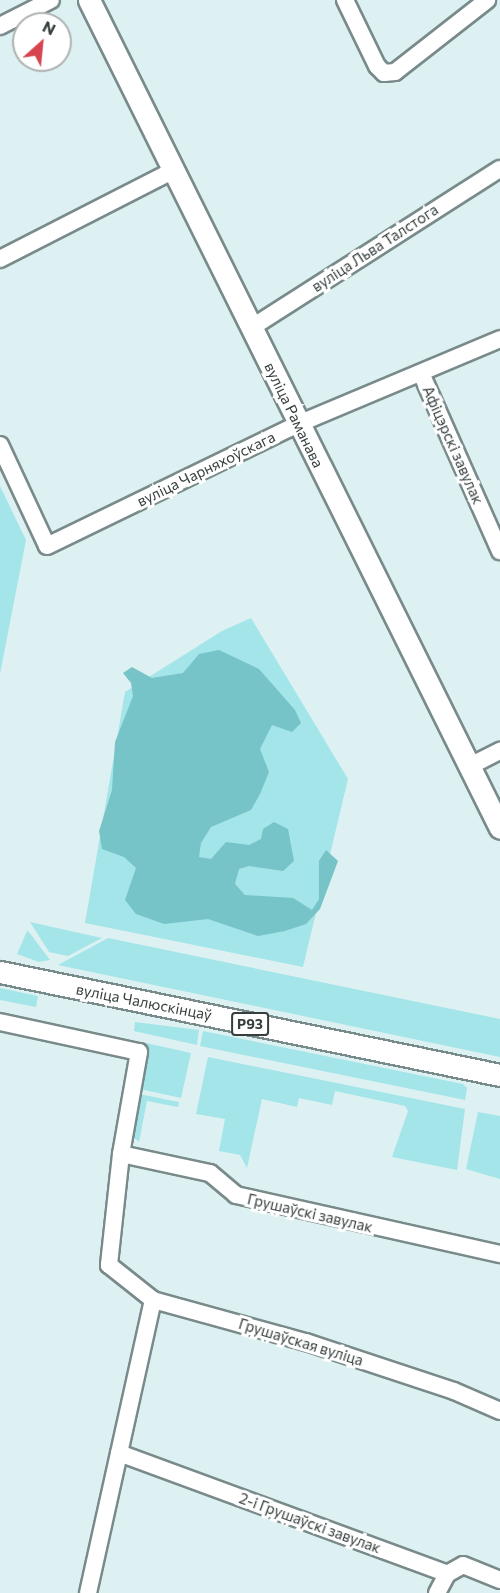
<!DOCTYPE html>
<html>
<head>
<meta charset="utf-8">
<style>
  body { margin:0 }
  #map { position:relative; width:500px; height:1593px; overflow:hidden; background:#def1f2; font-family:Commissioner,sans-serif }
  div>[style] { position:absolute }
  .green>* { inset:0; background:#a3e5e9 }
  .forest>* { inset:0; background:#76c3c8 }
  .roads { filter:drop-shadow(2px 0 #798a8b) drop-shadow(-2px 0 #798a8b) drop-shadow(0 2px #798a8b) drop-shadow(0 -2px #798a8b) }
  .minor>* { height:16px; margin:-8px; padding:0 8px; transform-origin:8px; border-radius:8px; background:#fff }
  .major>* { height:21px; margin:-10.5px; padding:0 10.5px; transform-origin:10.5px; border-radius:10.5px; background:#fff }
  span { translate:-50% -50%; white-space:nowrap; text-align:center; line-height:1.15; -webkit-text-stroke:6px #fff; paint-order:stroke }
  .shield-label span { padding:2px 4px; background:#fff; border:2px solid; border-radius:4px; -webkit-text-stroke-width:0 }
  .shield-label { font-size:14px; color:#373e3e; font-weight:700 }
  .street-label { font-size:15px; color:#373e3e }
  .north { position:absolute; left:12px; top:12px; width:60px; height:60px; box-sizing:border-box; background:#fff; border:2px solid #afb2b2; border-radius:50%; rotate:27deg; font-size:16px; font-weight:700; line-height:24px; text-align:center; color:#373e3e }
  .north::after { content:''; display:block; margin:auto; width:21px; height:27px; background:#d6454f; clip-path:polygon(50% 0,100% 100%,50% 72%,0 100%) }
</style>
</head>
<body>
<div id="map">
  <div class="green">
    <div style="clip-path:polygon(0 486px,26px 540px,0 674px)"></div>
    <div style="clip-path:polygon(251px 618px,348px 779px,303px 967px,85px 923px,125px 692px,222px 631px)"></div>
    <div style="clip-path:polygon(30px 922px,102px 938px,68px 956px,49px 952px)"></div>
    <div style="clip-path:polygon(27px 931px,29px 932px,50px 960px,39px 962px,17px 954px)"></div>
    <div style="clip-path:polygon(108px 938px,500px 1019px,500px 1057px,58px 965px)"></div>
    <div style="clip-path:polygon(0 988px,38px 996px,36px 1007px,0 1000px)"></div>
    <div style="clip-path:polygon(135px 1022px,199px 1030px,197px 1045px,134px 1031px)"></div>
    <div style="clip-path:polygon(203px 1031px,463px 1084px,467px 1088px,465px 1100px,200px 1046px)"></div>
    <div style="clip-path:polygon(146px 1043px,191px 1053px,181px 1098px,140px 1089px)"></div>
    <div style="clip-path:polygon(208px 1057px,465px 1109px,457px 1170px,392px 1157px,408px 1111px,405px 1106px,335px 1091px,332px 1105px,299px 1098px,297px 1107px,262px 1099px,247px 1168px,240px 1155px,219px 1151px,225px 1119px,196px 1114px)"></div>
    <div style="clip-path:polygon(139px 1094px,179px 1102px,178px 1107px,147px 1101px,139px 1142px,131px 1135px)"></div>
    <div style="clip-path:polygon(478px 1112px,500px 1116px,500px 1179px,466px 1169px)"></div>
  </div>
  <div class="forest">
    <div style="clip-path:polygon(219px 650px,259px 669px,295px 710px,301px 723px,292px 732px,272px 725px,260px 749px,269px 772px,260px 794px,251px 810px,211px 827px,201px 843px,199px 857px,211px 859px,226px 842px,249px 845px,261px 839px,263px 829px,274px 822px,288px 829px,294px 861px,283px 871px,249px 866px,239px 869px,235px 884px,245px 895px,293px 898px,312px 910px,319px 899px,319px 861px,326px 850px,338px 861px,320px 909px,306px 924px,285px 931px,258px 936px,208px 919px,164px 924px,136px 914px,125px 900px,136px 868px,124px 857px,102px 849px,99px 831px,112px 790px,115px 742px,133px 696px,131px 683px,123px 673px,132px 667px,152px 678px,183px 673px,199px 654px)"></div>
  </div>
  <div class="roads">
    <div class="minor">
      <div style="left:345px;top:0;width:73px;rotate:64.1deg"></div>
      <div style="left:377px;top:66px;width:10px;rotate:45deg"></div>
      <div style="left:384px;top:73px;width:11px;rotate:-5deg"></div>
      <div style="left:395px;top:72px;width:117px;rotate:-38deg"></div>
      <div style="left:0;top:26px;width:57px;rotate:-27deg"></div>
      <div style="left:0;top:259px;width:195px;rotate:-27.1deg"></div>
      <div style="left:251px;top:328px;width:295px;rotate:-32.6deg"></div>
      <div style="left:421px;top:373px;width:195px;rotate:66.1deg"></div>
      <div style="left:0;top:445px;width:111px;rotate:65deg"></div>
      <div style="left:47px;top:546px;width:279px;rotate:-25.9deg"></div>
      <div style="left:298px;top:424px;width:219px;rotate:-22.8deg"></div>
      <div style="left:470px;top:766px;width:34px;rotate:-27deg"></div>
      <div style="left:0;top:1022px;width:142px;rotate:12.2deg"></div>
      <div style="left:139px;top:1052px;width:104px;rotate:100deg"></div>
      <div style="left:121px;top:1154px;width:112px;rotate:96.2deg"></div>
      <div style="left:109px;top:1265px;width:56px;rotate:38.5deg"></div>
      <div style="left:153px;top:1300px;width:159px;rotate:15.4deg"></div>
      <div style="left:306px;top:1342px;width:156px;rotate:18.3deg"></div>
      <div style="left:454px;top:1391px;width:50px;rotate:23.5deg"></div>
      <div style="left:121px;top:1154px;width:91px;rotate:12.1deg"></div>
      <div style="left:210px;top:1173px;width:34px;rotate:40deg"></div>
      <div style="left:236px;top:1195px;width:271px;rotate:12.6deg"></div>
      <div style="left:119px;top:1453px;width:350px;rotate:20.2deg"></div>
      <div style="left:447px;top:1574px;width:18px;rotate:-29deg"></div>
      <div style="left:463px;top:1565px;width:40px;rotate:22deg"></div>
      <div style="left:88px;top:1593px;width:300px;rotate:-77.5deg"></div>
      <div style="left:437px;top:1593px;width:21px;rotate:-62deg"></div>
    </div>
    <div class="major">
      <div style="left:89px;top:0;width:924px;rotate:63.6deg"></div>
      <div style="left:0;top:972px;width:510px;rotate:11.64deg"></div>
    </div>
  </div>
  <div class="shield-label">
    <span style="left:250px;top:1024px">Р93</span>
  </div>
  <div class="street-label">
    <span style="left:375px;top:248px;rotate:-33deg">вуліца Льва Талстога</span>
    <span style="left:294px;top:415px;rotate:64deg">вуліца Раманава</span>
    <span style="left:453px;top:445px;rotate:66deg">Афіцэрскі завулак</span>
    <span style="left:206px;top:469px;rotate:-26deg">вуліца Чарняхоўскага</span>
    <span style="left:144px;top:1002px;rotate:11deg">вуліца Чалюскінцаў</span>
    <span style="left:310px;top:1213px;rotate:13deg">Грушаўскі завулак</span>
    <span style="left:301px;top:1342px;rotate:17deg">Грушаўская вуліца</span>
    <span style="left:310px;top:1523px;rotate:20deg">2-і Грушаўскі завулак</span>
  </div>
  <div class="north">N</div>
</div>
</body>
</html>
